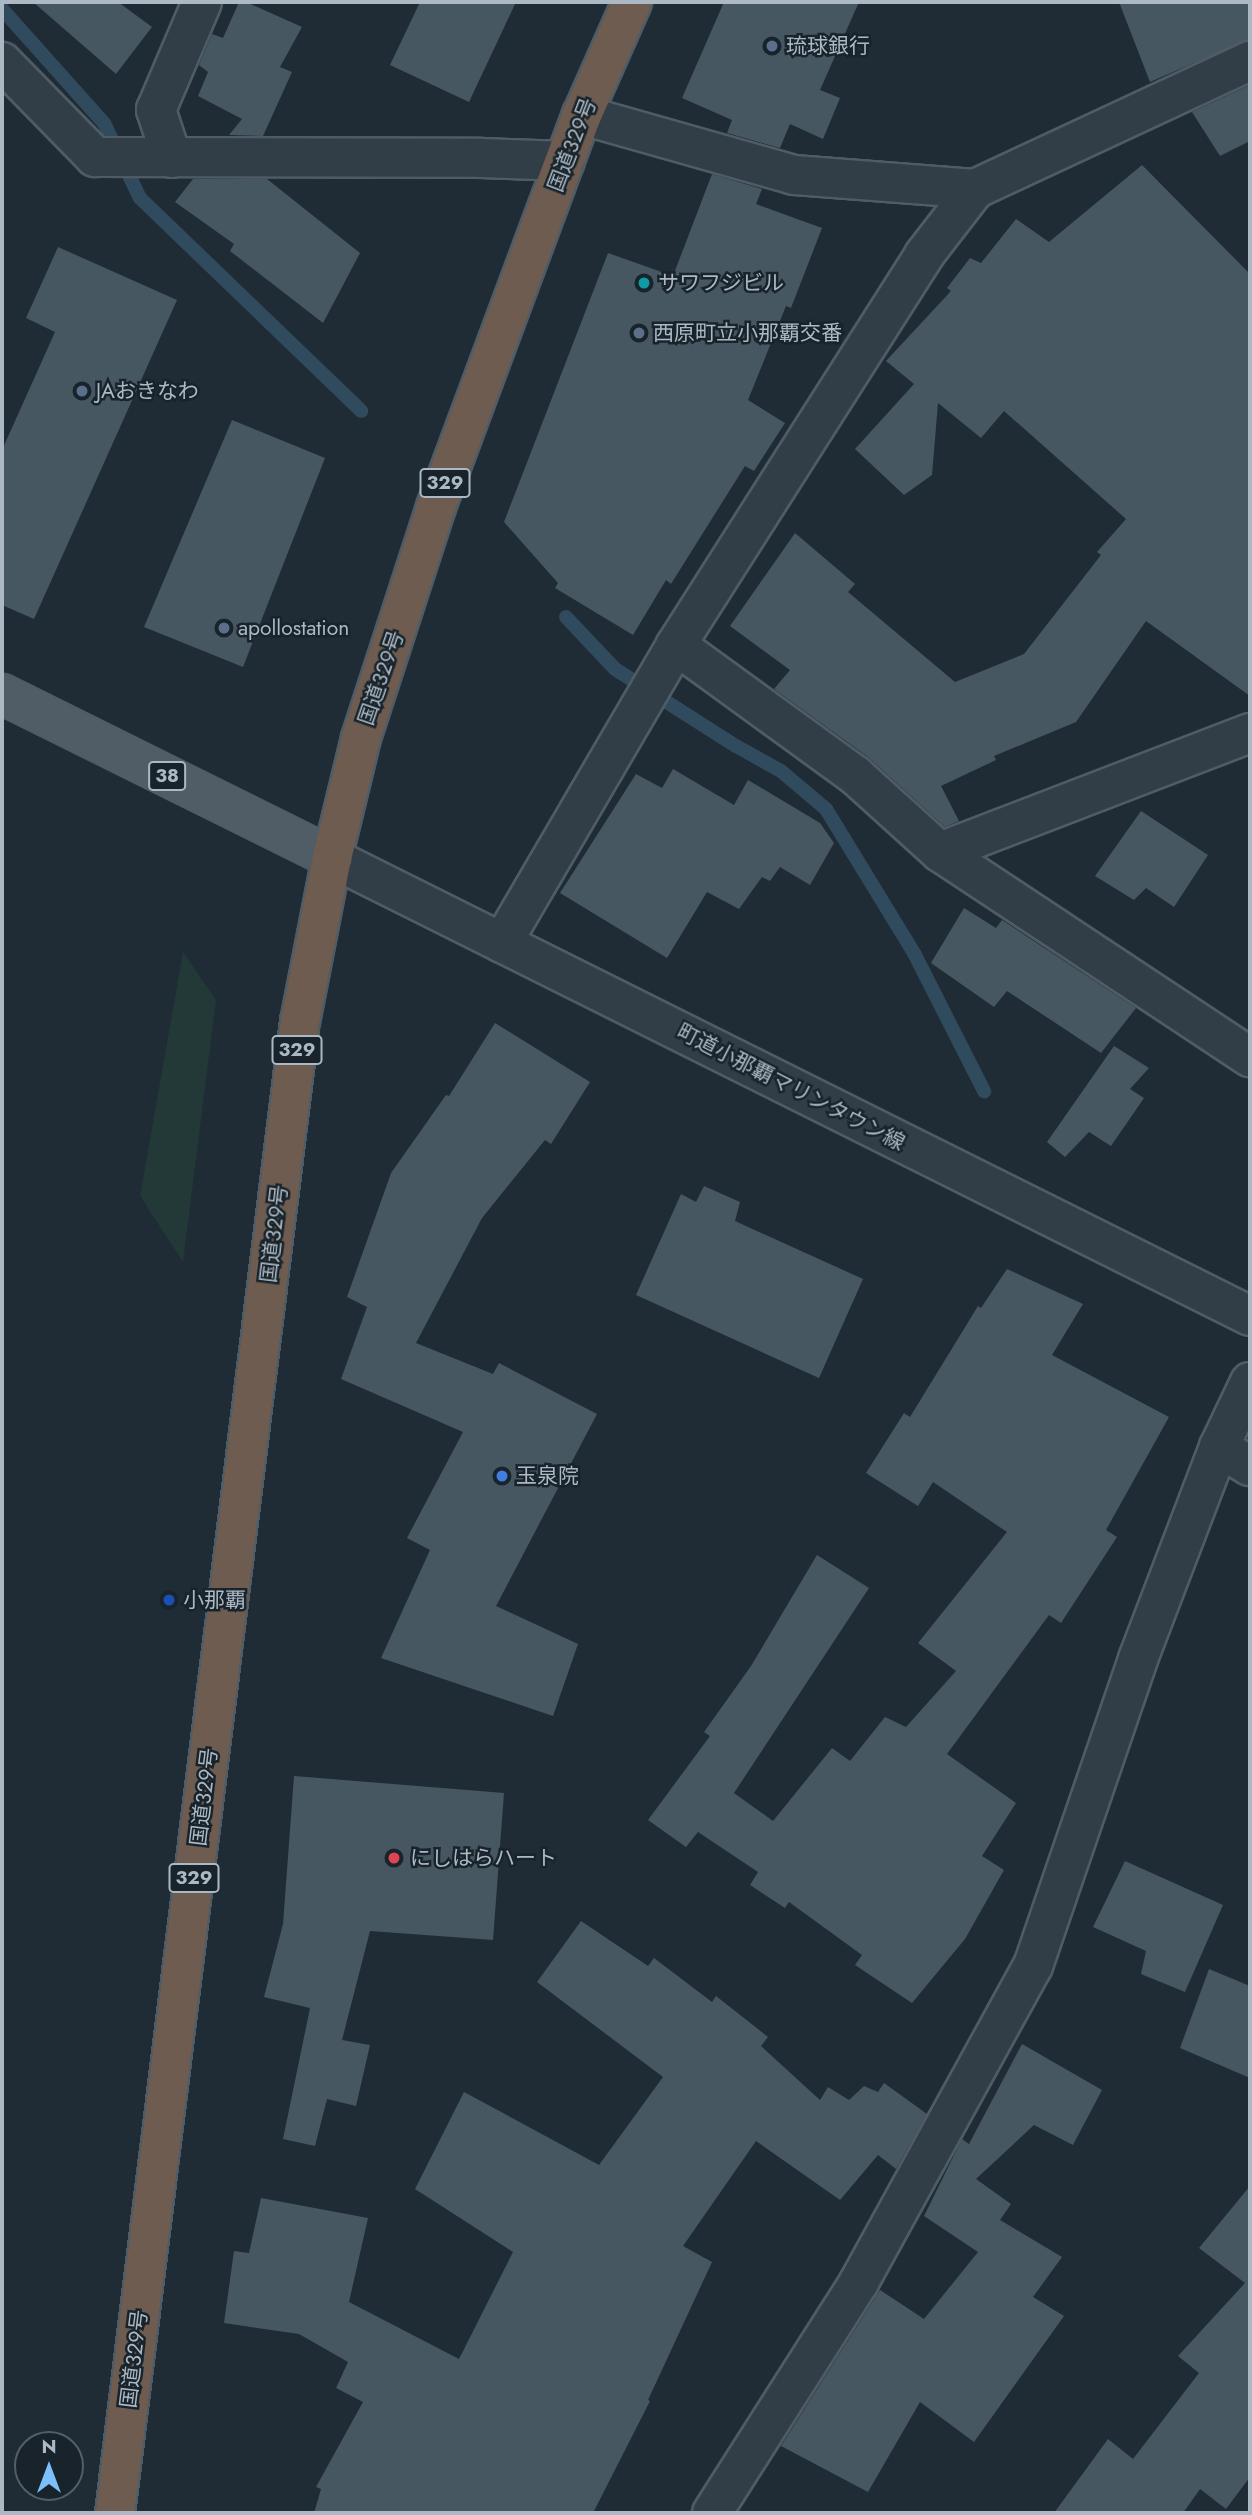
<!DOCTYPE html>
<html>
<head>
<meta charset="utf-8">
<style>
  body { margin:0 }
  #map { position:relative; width:1252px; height:2515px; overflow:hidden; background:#1f2c36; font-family:Jost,"Noto Sans JP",sans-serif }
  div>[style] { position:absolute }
  .green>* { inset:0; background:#223937 }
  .stream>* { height:14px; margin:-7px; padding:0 7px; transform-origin:7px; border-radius:7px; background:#314b5e }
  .building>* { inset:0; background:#465762 }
  .roads { filter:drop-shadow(2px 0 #505c65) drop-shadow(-2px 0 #505c65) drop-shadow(0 2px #505c65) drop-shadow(0 -2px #505c65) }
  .minor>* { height:38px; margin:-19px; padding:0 19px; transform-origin:19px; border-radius:19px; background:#323e47 }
  .major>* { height:38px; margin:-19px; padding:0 19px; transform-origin:19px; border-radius:19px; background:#505d67 }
  .highway>* { height:38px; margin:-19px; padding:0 19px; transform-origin:19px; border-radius:19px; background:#6d5c4f }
  .dots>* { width:19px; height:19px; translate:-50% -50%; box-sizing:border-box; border:4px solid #18232b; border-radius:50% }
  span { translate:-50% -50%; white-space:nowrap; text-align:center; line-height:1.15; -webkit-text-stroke:5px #18232b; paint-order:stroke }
  .shield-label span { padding:2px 5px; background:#18232b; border:2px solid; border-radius:5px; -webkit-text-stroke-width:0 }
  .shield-label { font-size:19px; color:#acb9c4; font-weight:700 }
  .poi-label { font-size:21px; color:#acb9c4 }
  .left { translate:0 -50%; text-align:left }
  .street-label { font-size:21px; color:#acb9c4 }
  .frame { position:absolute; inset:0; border:4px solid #acb9c4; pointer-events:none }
  .north { position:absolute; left:14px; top:2431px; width:70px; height:70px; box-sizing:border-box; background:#18232b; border:2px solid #535f68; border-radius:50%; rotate:0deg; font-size:19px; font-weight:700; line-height:28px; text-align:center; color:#acb9c4 }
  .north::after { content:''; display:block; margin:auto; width:24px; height:32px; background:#7bc0fa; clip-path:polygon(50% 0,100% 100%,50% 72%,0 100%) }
</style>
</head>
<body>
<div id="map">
  <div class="green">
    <div style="clip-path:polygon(183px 952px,216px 1000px,183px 1262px,140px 1196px)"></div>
  </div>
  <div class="stream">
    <div style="left:2px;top:9px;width:153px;rotate:48.2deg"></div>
    <div style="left:104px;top:123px;width:83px;rotate:64.4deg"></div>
    <div style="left:140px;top:198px;width:307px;rotate:43.9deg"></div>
    <div style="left:566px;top:617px;width:71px;rotate:46.7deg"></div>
    <div style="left:615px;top:669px;width:143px;rotate:32.5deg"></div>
    <div style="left:736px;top:746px;width:51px;rotate:29.1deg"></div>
    <div style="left:781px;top:771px;width:59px;rotate:40.2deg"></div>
    <div style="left:826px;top:809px;width:171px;rotate:58.6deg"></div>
    <div style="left:915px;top:955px;width:153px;rotate:63.1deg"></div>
  </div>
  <div class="building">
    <div style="clip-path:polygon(33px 2px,118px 2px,152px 27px,116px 74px)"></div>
    <div style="clip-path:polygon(239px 2px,246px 2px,302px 27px,280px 67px,292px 72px,263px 136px,229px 135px,242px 119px,198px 96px,208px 72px,199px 65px,212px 34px,223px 38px)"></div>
    <div style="clip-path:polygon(420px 2px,516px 2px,469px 102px,390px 65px)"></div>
    <div style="clip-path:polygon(724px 2px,859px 2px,820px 90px,840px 98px,823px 139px,790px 124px,780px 148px,727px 133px,732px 120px,682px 98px)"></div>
    <div style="clip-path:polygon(1119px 2px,1250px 2px,1250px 39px,1150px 82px)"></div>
    <div style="clip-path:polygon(1250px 85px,1250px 141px,1220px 156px,1192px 112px)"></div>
    <div style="clip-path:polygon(1142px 165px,1250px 274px,1250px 696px,1146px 621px,1076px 722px,994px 756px,996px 760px,941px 786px,959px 821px,945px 827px,868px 757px,774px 689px,790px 670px,730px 626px,795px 533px,855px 584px,848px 592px,955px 682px,1024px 654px,1101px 555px,1097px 552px,1126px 519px,1004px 411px,981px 438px,938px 403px,932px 475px,904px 495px,855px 449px,914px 384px,886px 361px,951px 291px,947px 288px,970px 258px,981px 263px,1016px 219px,1049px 242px)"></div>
    <div style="clip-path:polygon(712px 174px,762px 189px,756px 204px,822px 228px,791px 308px,786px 306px,748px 400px,785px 423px,754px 471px,745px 466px,671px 584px,666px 580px,633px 635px,555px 588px,558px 583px,504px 522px,608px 253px,673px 276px)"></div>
    <div style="clip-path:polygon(193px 179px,267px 179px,360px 253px,323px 323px,230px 251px,234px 244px,175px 202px)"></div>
    <div style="clip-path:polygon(58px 247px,177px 300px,34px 619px,2px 605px,2px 450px,55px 332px,26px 318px)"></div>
    <div style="clip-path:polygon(232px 420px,325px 458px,243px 667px,144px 627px)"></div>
    <div style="clip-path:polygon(673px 769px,734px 805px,748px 780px,820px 823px,834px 843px,810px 885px,780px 867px,770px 881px,762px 877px,739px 909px,707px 892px,667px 958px,560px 893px,636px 774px,662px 788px)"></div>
    <div style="clip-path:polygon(1141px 811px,1208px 855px,1174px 907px,1146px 888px,1134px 900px,1095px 876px)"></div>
    <div style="clip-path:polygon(964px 908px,996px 928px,1002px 920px,1136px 1008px,1101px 1053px,1007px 991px,994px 1007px,931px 963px)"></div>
    <div style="clip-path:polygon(495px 1023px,590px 1082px,551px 1144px,545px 1140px,482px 1218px,416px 1343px,493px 1374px,499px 1363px,597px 1414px,496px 1606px,578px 1644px,553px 1716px,381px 1658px,430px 1550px,407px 1538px,463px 1432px,341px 1379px,367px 1307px,347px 1297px,391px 1173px,446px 1095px,449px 1096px)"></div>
    <div style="clip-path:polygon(1114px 1046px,1149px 1068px,1130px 1089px,1144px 1098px,1111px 1146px,1089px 1132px,1065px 1157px,1047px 1142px)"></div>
    <div style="clip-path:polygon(704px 1186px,740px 1202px,735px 1221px,863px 1279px,819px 1378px,636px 1295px,681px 1194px,696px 1202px)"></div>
    <div style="clip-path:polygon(1007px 1269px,1083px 1304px,1052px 1355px,1169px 1417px,1106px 1530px,1117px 1537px,1061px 1623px,1049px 1615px,947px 1754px,1016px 1803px,982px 1856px,1004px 1870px,965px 1939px,912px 2003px,855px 1965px,862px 1955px,789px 1902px,785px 1908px,750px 1885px,758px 1872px,698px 1832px,686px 1847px,648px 1820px,710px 1736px,704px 1732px,751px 1666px,817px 1555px,869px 1588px,734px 1793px,773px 1821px,832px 1748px,850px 1761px,885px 1717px,906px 1727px,956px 1671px,918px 1643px,1007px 1532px,933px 1482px,918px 1506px,866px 1473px,904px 1413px,910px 1417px,978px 1306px,981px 1308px)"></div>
    <div style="clip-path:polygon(294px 1776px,504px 1793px,493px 1940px,370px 1931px,342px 2040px,370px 2045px,356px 2106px,327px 2099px,315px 2146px,283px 2139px,310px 2008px,264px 1997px,283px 1924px)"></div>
    <div style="clip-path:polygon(1125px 1861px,1223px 1905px,1185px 1992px,1141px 1974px,1146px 1951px,1093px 1927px)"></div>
    <div style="clip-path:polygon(581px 1921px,648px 1966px,654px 1958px,712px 2002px,716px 1996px,768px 2037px,761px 2046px,820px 2100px,828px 2087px,849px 2100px,864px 2086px,878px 2092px,884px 2083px,927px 2114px,896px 2169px,878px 2155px,840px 2200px,756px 2141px,683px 2246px,712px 2262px,648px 2400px,650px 2401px,593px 2513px,314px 2513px,321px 2489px,316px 2487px,363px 2402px,336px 2388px,348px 2362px,299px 2334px,224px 2323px,234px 2251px,249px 2253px,261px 2198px,368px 2218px,349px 2302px,459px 2359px,513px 2252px,415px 2189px,464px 2092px,599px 2165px,663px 2077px,537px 1982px)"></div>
    <div style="clip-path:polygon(1209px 1969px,1250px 1986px,1250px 2078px,1180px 2048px)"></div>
    <div style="clip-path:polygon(1022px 2044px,1102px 2090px,1073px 2145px,1034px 2125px,976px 2179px,1011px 2204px,1000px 2220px,1062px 2257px,1033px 2297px,1064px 2316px,974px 2442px,920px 2402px,868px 2492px,781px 2446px,880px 2290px,924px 2319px,978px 2252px,924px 2216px,962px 2139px,969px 2144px)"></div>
    <div style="clip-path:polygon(1250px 2186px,1250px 2477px,1226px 2509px,1200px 2489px,1183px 2513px,1054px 2513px,1108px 2439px,1133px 2459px,1199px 2373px,1178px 2356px,1245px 2283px,1199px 2248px)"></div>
  </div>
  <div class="roads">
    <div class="minor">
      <div style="left:2px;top:62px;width:133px;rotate:45.6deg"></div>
      <div style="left:95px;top:157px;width:386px;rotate:0.1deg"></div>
      <div style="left:481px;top:158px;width:84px;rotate:2deg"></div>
      <div style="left:582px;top:115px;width:220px;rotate:15.8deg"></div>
      <div style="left:794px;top:175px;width:182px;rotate:4.4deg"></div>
      <div style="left:172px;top:158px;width:51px;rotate:-108.4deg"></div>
      <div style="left:156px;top:110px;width:117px;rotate:-66.9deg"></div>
      <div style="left:676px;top:645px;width:221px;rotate:36deg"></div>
      <div style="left:855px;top:775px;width:115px;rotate:42.2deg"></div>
      <div style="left:940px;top:852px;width:372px;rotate:33.5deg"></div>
      <div style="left:940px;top:852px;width:332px;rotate:-21deg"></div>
      <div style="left:332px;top:858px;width:1026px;rotate:26.52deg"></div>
      <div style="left:502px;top:943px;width:345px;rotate:-59.7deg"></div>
      <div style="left:676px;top:645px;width:462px;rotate:-57.5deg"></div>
      <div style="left:924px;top:255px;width:83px;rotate:-52.3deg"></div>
      <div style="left:975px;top:189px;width:303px;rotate:-25deg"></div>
      <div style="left:1219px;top:1447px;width:36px;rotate:32deg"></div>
      <div style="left:712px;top:2513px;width:274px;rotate:-57.5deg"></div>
      <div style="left:859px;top:2282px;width:361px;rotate:-61.2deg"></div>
      <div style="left:1033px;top:1966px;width:324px;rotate:-71.1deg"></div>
      <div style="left:1138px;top:1659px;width:227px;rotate:-69.1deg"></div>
      <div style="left:1219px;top:1447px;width:72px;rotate:-64.5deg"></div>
    </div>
    <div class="major">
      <div style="left:2px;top:694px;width:369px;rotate:26.4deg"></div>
    </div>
    <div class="highway">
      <div style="left:115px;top:2513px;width:1502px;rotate:-82.93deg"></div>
      <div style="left:300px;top:1022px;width:167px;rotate:-79deg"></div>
      <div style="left:332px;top:858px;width:123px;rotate:-76.4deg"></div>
      <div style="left:361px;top:738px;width:243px;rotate:-72deg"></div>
      <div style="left:436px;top:507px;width:418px;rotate:-69.6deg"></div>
      <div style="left:582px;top:115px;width:124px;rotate:-66.1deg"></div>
    </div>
  </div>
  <div class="dots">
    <div style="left:772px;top:46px;background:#5c6f8a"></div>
    <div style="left:644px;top:283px;background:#0f9aa8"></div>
    <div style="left:639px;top:333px;background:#5c6f8a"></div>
    <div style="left:82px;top:391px;background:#5c6f8a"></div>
    <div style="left:224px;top:628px;background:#5c6f8a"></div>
    <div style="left:502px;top:1476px;background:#3f7fe0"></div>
    <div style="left:169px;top:1600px;background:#1a4fb4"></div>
    <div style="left:394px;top:1858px;background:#e0444e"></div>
  </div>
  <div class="shield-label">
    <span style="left:445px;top:483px">329</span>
    <span style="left:167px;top:776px">38</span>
    <span style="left:297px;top:1050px">329</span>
    <span style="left:194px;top:1878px">329</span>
  </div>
  <div class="poi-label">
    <span class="left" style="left:786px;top:46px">琉球銀行</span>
    <span class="left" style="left:658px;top:283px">サワフジビル</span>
    <span class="left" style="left:653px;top:333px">西原町立小那覇交番</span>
    <span class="left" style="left:96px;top:391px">JAおきなわ</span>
    <span class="left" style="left:238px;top:628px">apollostation</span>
    <span class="left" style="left:516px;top:1476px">玉泉院</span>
    <span class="left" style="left:183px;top:1600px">小那覇</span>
    <span class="left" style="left:410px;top:1858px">にしはらハート</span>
  </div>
  <div class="street-label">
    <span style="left:572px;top:145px;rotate:-69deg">国道329号</span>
    <span style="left:381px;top:678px;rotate:-71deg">国道329号</span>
    <span style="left:791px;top:1087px;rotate:27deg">町道小那覇マリンタウン線</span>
    <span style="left:274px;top:1234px;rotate:-83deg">国道329号</span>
    <span style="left:204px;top:1797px;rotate:-83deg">国道329号</span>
    <span style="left:134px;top:2359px;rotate:-83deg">国道329号</span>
  </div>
  <div class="frame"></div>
  <div class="north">N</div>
</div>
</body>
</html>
